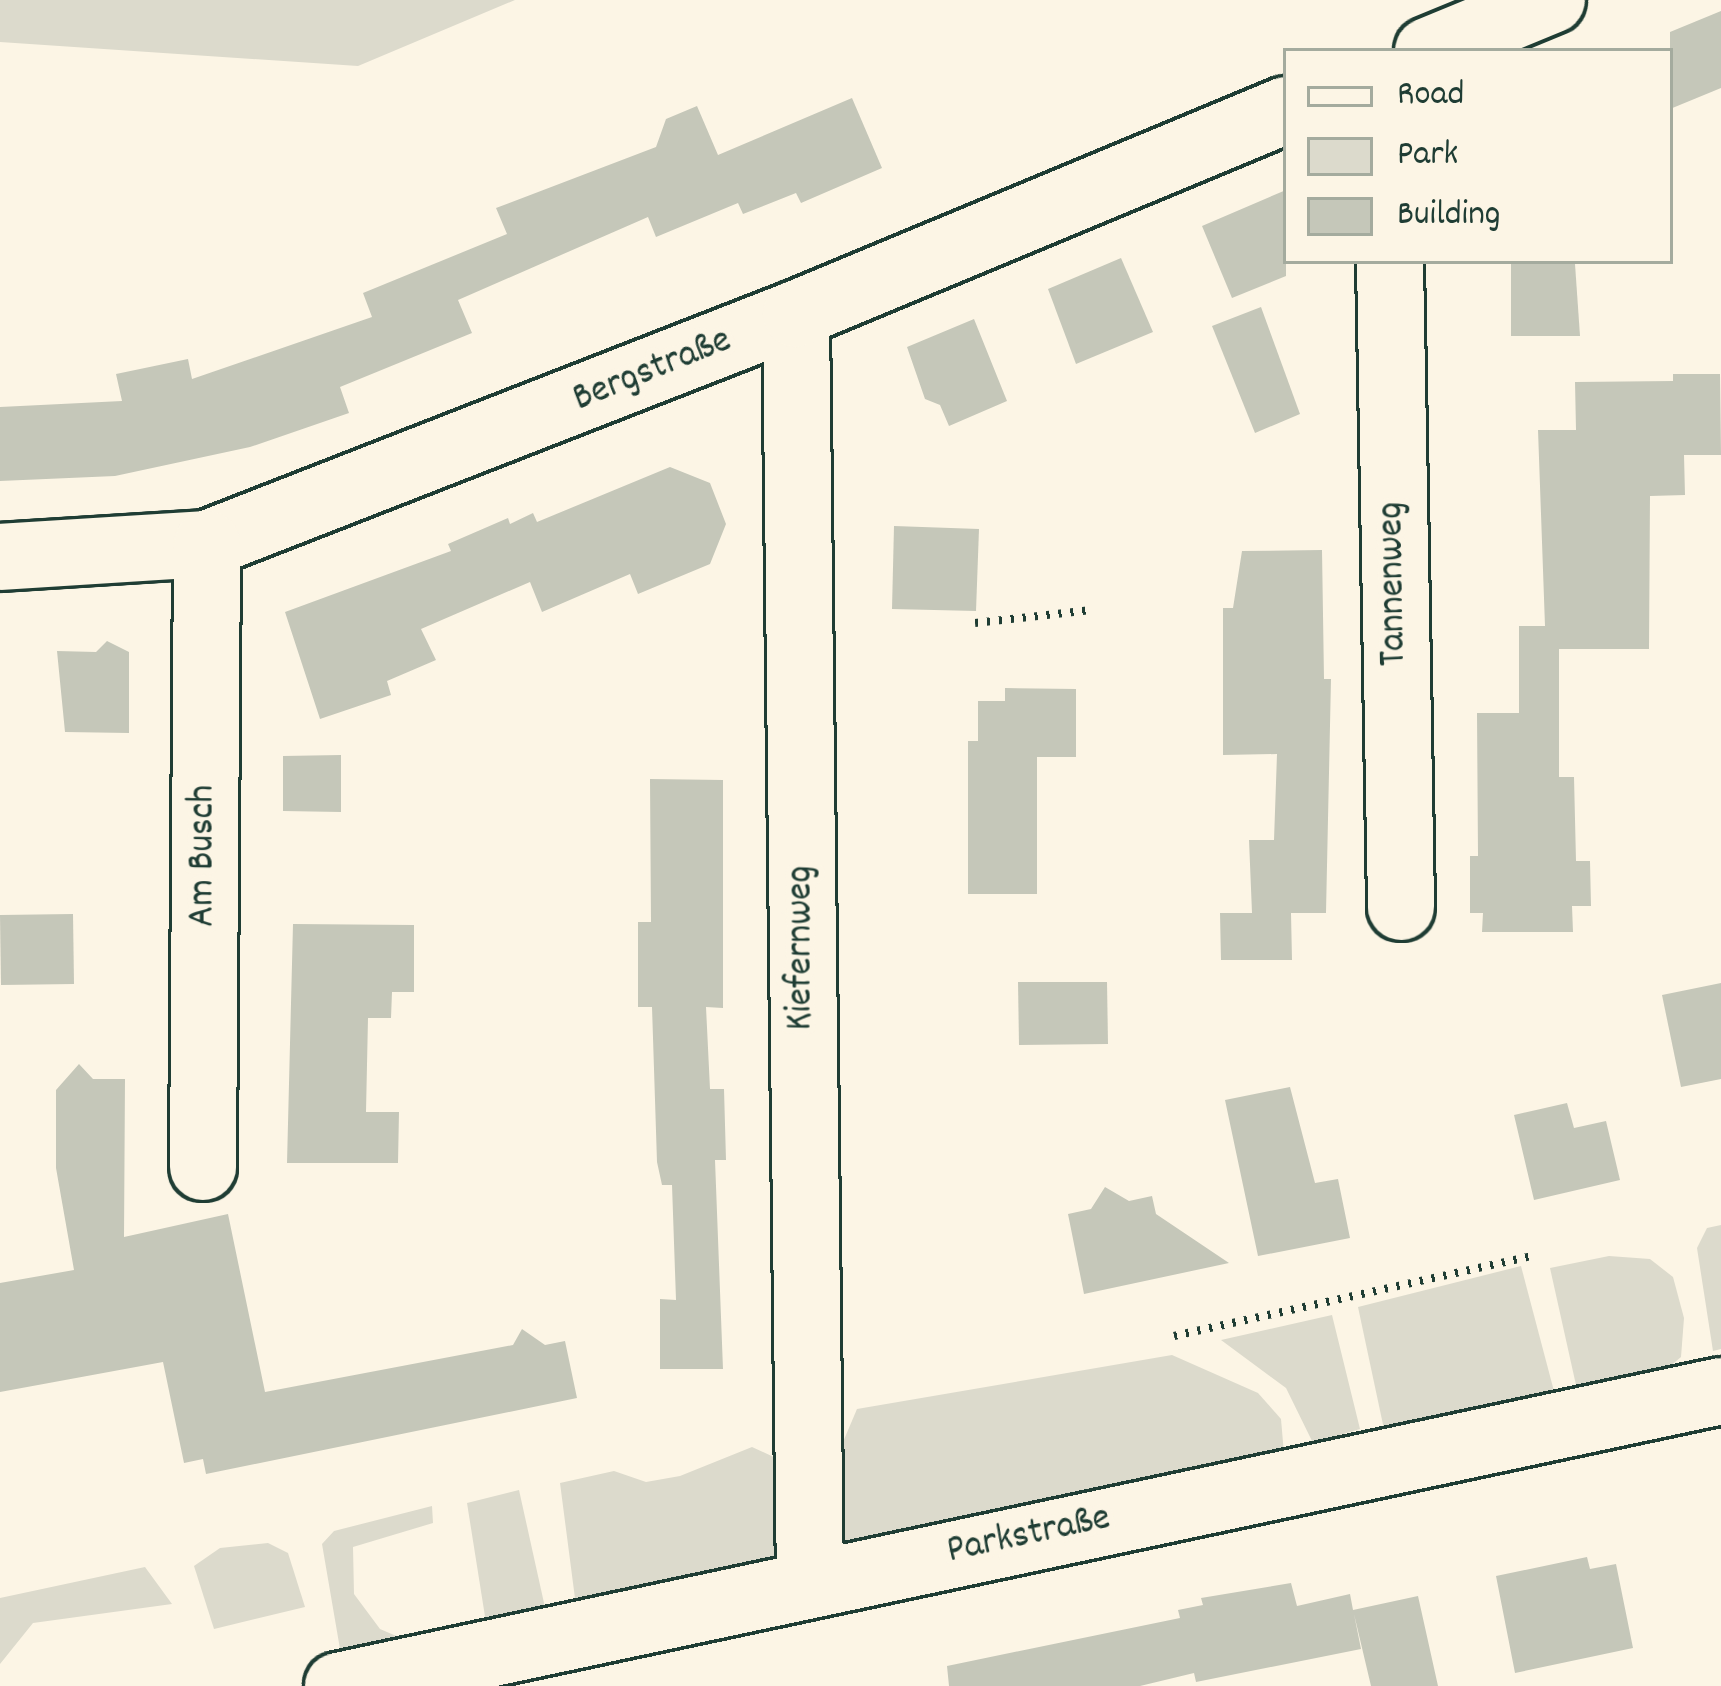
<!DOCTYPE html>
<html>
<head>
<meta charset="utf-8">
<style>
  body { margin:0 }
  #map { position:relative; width:1721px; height:1686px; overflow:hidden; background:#fcf5e5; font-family:Dekko,sans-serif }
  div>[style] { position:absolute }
  .green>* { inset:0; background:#dcdacc }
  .building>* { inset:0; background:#c5c7b9 }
  .path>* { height:8px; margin-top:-4px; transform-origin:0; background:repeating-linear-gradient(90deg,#1f3d34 0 3px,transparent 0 12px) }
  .roads { filter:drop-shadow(3px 0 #1f3d34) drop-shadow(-3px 0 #1f3d34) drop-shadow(0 3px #1f3d34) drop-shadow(0 -3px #1f3d34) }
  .minor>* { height:66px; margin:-33px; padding:0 33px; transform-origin:33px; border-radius:33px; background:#fcf5e5 }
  span { translate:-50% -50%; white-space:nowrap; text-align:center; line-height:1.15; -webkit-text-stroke:12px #fcf5e5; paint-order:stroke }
  .street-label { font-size:39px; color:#1f3d34 }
  .legend { position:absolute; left:1283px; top:48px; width:390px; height:216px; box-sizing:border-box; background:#fcf5e5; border:3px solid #a4ab9e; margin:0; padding:15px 21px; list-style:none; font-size:36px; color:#1f3d34 }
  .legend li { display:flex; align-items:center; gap:24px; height:60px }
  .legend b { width:60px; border:3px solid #a4ab9e }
</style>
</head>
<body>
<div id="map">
  <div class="green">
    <div style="clip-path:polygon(0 0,515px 0,358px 66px,0 42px)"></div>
    <div style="clip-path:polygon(1721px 1225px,1721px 1349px,1713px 1351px,1697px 1248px,1707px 1228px)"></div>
    <div style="clip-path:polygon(1609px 1256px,1650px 1259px,1673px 1277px,1684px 1318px,1681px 1357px,1649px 1384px,1578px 1394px,1550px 1268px)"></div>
    <div style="clip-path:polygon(1521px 1266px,1555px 1395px,1385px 1434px,1358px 1307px)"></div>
    <div style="clip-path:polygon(1332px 1315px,1360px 1429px,1313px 1443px,1286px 1388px,1221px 1340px)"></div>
    <div style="clip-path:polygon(1172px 1355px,1258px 1393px,1281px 1419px,1285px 1466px,841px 1558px,843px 1442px,857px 1409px)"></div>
    <div style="clip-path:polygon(752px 1447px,778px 1459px,782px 1561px,576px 1606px,560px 1483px,614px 1471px,646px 1482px,680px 1476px)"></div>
    <div style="clip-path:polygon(519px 1490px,546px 1612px,487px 1629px,467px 1503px)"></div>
    <div style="clip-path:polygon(432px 1506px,433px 1523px,353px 1547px,354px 1594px,380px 1629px,401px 1638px,340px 1649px,322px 1544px,334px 1531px)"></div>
    <div style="clip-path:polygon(268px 1543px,288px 1553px,305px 1607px,214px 1629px,194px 1566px,220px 1548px)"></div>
    <div style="clip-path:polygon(145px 1567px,172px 1604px,33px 1623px,0 1664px,0 1598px)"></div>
  </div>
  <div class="building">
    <div style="clip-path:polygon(1721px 11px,1721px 88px,1670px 109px,1670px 32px)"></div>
    <div style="clip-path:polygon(852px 98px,882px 168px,801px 203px,796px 193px,743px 214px,738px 203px,656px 237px,648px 217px,458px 300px,472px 333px,340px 387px,349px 413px,250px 447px,115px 476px,0 481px,0 407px,122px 401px,116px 374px,188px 359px,192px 379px,372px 317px,363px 293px,507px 234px,496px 208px,656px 147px,666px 119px,697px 106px,718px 155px)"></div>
    <div style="clip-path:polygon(1286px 190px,1286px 276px,1232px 298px,1202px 226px)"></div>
    <div style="clip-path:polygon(1121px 258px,1153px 332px,1076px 364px,1048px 289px)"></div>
    <div style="clip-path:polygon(1511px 264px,1575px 264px,1580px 336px,1511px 336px)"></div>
    <div style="clip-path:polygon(1261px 307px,1300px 414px,1255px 433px,1212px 326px)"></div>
    <div style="clip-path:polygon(974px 319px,1007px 401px,949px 426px,940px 405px,925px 399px,907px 347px)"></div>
    <div style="clip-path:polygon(1673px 374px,1720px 374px,1721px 455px,1684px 455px,1685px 495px,1650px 496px,1649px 649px,1559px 649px,1559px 777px,1574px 777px,1576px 861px,1590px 861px,1591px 906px,1572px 906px,1573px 932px,1482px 932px,1483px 913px,1470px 913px,1470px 856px,1478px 856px,1477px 713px,1519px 713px,1519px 626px,1545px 626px,1538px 430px,1576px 430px,1575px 382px,1673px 381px)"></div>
    <div style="clip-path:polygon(670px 467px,710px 483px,726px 524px,710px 564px,638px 594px,630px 574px,542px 612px,530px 582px,421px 629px,436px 660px,387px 681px,391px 695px,320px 719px,285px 612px,451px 551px,448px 544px,508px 518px,510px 524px,533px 513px,537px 522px)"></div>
    <div style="clip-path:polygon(894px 526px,979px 529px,976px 611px,892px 609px)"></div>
    <div style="clip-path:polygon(1322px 550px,1324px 679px,1331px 679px,1326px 913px,1291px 913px,1292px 960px,1221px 960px,1220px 913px,1252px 913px,1249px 840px,1274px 840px,1277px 754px,1223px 755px,1223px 608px,1233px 608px,1242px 551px)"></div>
    <div style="clip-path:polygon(107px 641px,129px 652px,129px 733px,65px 732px,57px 651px,96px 652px)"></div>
    <div style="clip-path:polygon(1005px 688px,1076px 689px,1076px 757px,1037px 757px,1037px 894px,968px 894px,968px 741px,978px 741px,978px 701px,1005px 701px)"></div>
    <div style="clip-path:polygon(341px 755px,341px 812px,283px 811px,283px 756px)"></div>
    <div style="clip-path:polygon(650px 779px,723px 780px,723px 1008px,706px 1007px,710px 1089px,724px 1089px,726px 1160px,715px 1160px,723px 1369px,660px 1369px,660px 1299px,676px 1300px,672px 1185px,662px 1185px,657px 1162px,652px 1007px,638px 1007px,638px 922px,651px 922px)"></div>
    <div style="clip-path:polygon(73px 914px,74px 984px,1px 985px,0 915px)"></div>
    <div style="clip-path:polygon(293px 924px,414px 925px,414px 992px,392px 992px,391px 1018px,368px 1018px,366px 1112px,399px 1112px,398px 1163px,287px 1163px)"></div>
    <div style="clip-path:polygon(1018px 982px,1107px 982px,1108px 1044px,1019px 1045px)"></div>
    <div style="clip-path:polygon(1721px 983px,1721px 1079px,1681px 1087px,1662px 995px)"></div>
    <div style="clip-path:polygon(79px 1064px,93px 1079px,125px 1079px,124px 1237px,228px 1214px,265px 1392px,513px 1345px,522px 1329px,545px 1345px,565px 1341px,577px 1398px,206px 1474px,203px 1459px,184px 1463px,163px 1362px,0 1392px,0 1283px,74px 1270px,56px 1168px,56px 1090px)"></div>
    <div style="clip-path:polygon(1290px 1087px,1315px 1183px,1338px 1179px,1350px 1238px,1258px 1256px,1225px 1100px)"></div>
    <div style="clip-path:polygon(1567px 1103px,1574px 1128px,1606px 1121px,1620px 1180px,1534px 1200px,1514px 1115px)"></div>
    <div style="clip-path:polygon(1105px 1187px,1129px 1201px,1152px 1196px,1156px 1214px,1229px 1263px,1084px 1294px,1068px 1214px,1091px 1209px)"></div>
    <div style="clip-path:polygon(1587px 1557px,1590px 1569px,1616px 1564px,1633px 1648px,1515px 1673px,1496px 1576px)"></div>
    <div style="clip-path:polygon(1291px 1583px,1297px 1606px,1350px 1594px,1353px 1610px,1418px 1596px,1438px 1686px,1371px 1686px,1354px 1614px,1361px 1649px,1196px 1682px,1194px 1673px,1140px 1686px,949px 1686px,947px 1666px,1180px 1618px,1178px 1610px,1203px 1605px,1201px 1598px)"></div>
  </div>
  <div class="path">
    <div style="left:975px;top:623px;width:117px;rotate:-6.4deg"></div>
    <div style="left:1174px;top:1336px;width:366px;rotate:-12.6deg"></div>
  </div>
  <div class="roads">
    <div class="minor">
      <div style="left:1428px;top:51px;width:134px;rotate:-22.4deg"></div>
      <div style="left:1390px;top:261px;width:646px;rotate:89.02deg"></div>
      <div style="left:796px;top:314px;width:1268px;rotate:89.37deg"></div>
      <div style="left:0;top:557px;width:207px;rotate:-3.6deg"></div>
      <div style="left:207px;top:544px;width:632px;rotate:-21.33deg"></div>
      <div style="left:796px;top:314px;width:531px;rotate:-22.6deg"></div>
      <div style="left:203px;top:1167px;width:623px;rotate:-89.63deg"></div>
      <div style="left:338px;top:1686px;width:1414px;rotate:-12.04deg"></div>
    </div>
  </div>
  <div class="street-label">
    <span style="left:653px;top:372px;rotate:-22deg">Bergstraße</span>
    <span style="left:1395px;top:584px;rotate:-91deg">Tannenweg</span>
    <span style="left:205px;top:856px;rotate:-90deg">Am Busch</span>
    <span style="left:803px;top:948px;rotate:-90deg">Kiefernweg</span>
    <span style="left:1029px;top:1537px;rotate:-12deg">Parkstraße</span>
  </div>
  <ul class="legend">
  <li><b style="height:15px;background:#fcf5e5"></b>Road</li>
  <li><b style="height:33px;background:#dcdacc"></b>Park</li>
  <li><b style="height:33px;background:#c5c7b9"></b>Building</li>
  </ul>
</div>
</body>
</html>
